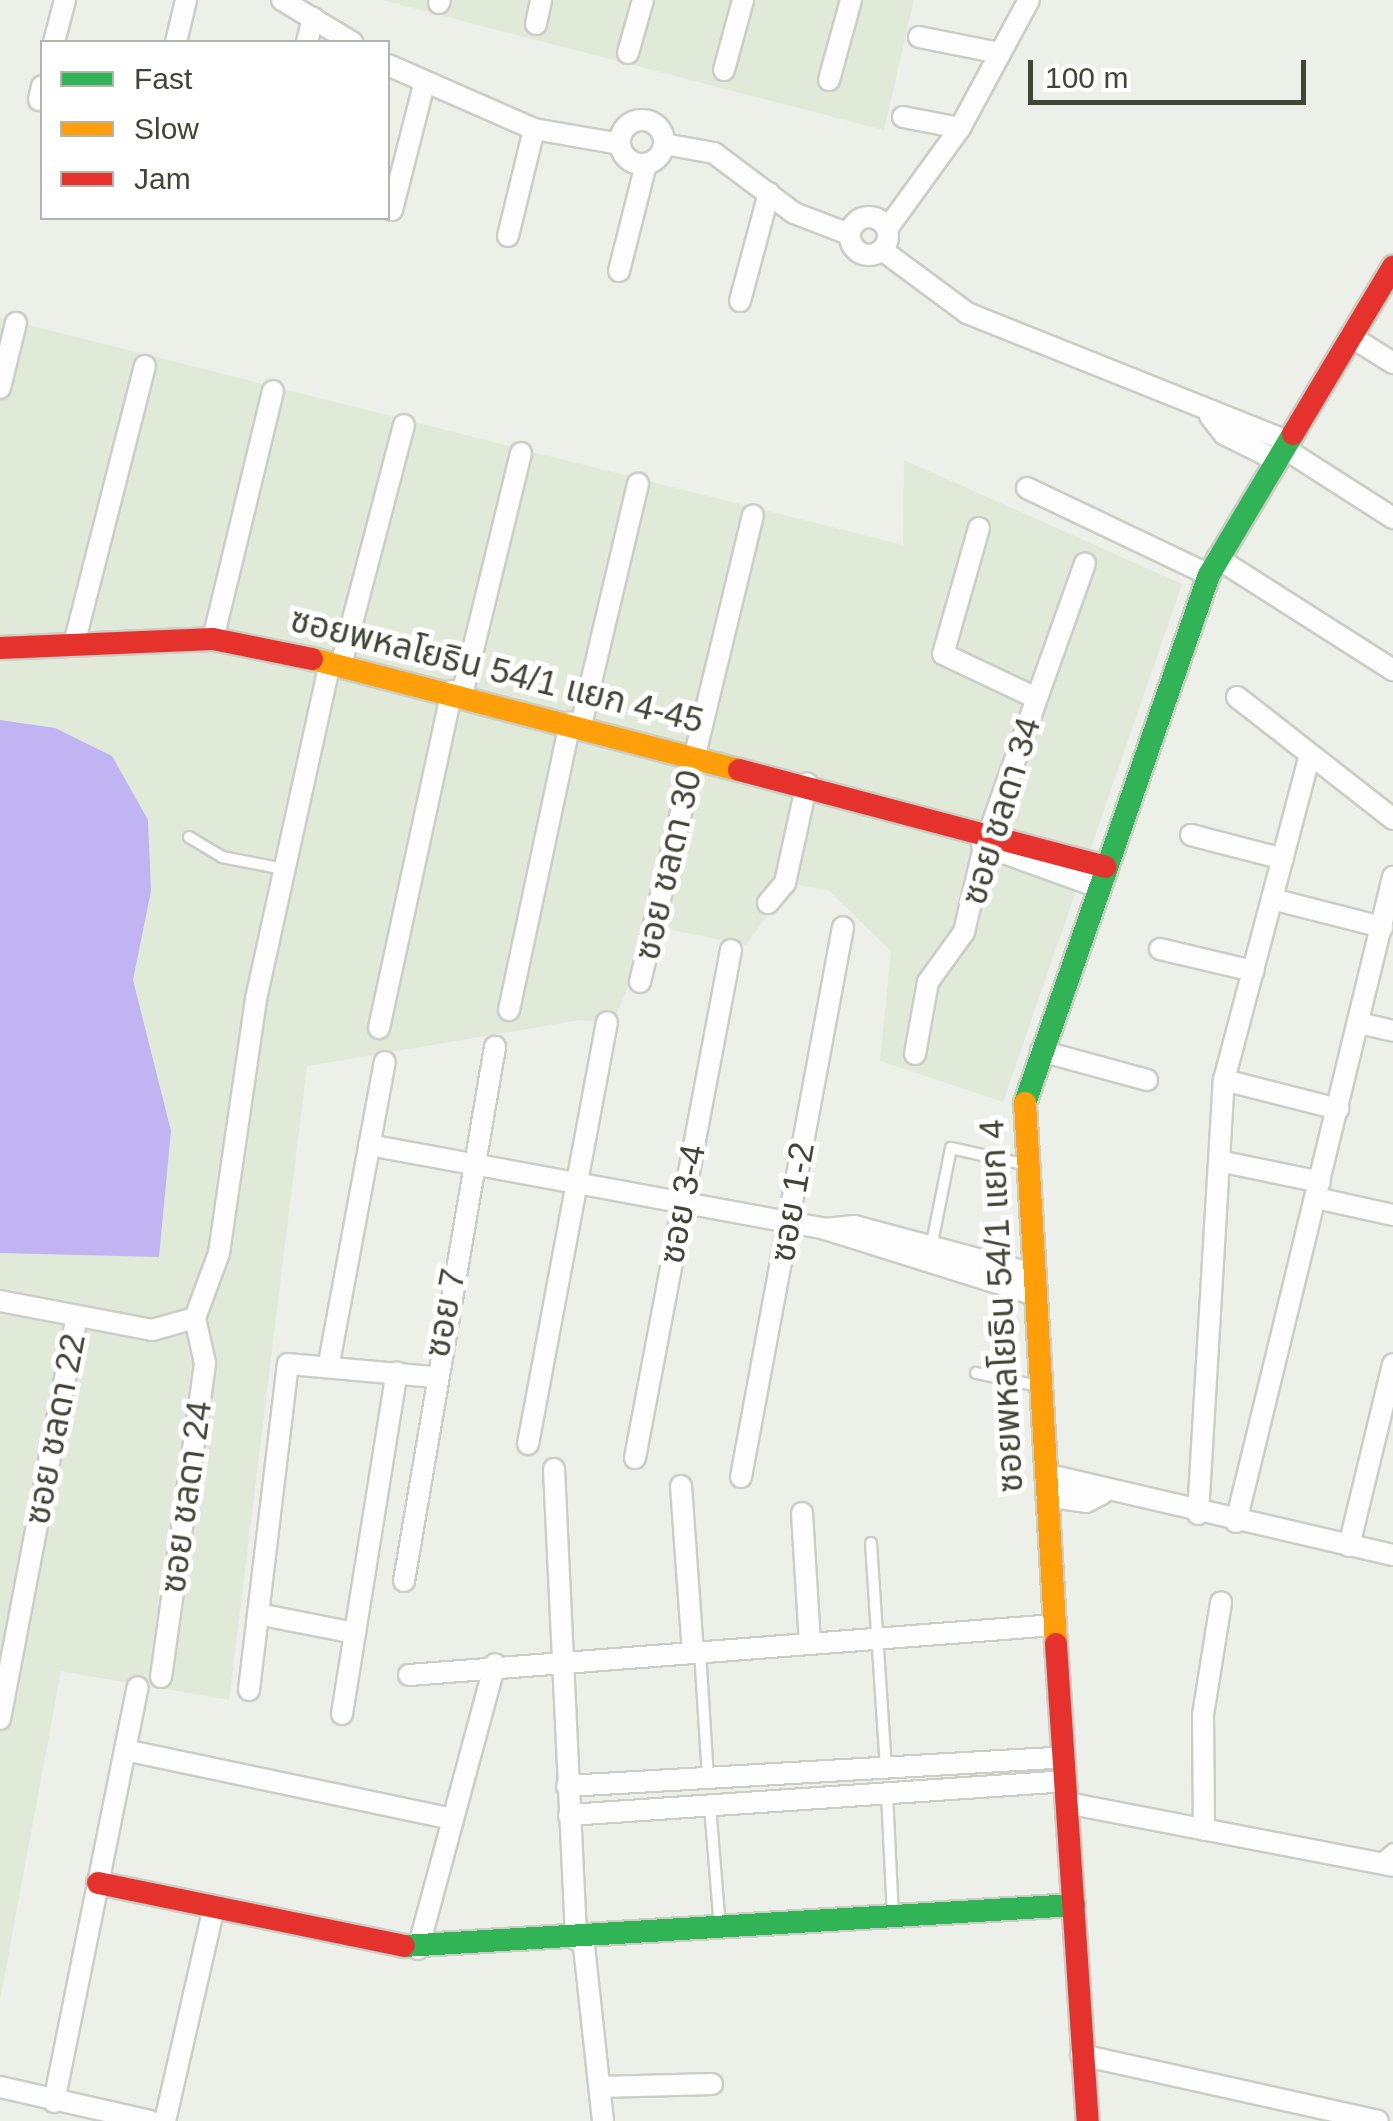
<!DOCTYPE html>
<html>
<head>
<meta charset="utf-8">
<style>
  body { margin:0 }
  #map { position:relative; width:1393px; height:2121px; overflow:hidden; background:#ecf0e8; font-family:Arial,"Noto Sans Thai",sans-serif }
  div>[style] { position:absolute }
  .residential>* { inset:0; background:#e1e9d9 }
  .water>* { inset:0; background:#c1b4f3 }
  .roads { filter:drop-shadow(2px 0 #cacec5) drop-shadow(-2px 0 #cacec5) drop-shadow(0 2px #cacec5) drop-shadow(0 -2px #cacec5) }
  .lane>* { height:10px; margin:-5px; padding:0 5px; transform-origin:5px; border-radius:5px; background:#fcfdfc }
  .street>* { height:20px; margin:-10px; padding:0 10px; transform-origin:10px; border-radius:10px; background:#fcfdfc }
  .street>.ring { margin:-10px; padding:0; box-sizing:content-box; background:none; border:20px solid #fcfdfc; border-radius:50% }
  .fast>* { height:22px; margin:-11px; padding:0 11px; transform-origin:11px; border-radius:11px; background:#30b455 }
  .slow>* { height:22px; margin:-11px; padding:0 11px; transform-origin:11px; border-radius:11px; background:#ff9f0a }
  .jam>* { height:22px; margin:-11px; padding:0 11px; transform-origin:11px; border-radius:11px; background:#e5322d }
  span { translate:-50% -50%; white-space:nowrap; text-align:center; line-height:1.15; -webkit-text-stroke:10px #fff; paint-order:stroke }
  .street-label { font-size:35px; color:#3f4734 }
  .legend { position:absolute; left:40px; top:40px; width:350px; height:180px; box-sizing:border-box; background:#fff; border:2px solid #b2b5ae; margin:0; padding:12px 18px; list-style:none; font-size:30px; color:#3f4734 }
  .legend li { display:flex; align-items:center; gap:20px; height:50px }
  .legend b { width:50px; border:2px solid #b2b5ae }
  .scale { position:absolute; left:1028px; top:60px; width:278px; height:45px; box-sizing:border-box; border:5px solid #3f4734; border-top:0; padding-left:12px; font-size:30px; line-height:35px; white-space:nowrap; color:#3f4734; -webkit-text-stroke:8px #fff; paint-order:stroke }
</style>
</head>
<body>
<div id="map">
  <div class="residential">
    <div style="clip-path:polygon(382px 0,914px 0,884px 130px)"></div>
    <div style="clip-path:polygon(0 318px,903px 545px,904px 460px,1182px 584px,1003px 1102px,880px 1061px,891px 951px,829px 891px,791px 883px,746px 945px,653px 926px,613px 1023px,580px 1020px,307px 1066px,229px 1700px,61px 1671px,0 2000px)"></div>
  </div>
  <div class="water">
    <div style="clip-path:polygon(0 720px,55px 728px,112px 756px,148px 820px,151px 891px,133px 980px,171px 1131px,159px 1257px,0 1253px)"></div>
  </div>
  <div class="roads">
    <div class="lane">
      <div style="left:189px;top:837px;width:39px;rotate:31deg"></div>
      <div style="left:222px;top:857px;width:63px;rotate:11deg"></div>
      <div style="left:932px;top:1243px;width:97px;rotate:-78.7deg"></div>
      <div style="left:951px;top:1148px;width:74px;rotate:12.5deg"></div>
      <div style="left:976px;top:1373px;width:63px;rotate:11.8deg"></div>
      <div style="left:871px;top:1543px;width:224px;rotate:86.2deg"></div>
      <div style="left:700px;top:1651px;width:126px;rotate:86.4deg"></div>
      <div style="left:887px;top:1794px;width:123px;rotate:87.2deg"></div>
      <div style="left:710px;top:1806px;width:122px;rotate:85.3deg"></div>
      <div style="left:1376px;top:1863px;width:22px;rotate:-39deg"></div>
    </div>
    <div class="street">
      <div style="left:282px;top:0;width:82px;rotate:31deg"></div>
      <div style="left:439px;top:3px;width:3px;rotate:-72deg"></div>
      <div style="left:536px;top:24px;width:25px;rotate:-78deg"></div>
      <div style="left:919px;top:37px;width:82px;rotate:11.3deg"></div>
      <div style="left:54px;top:42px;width:43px;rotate:-75.3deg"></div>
      <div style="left:176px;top:42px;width:43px;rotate:-76.6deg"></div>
      <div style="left:307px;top:42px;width:25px;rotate:-76deg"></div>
      <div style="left:628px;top:53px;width:55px;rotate:-74.2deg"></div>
      <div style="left:388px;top:65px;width:159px;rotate:23.7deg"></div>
      <div style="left:534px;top:129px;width:87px;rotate:9.9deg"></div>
      <div style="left:724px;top:70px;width:73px;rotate:-74.8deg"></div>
      <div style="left:829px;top:80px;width:83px;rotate:-74.6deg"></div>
      <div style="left:39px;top:100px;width:14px;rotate:-78deg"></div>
      <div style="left:903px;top:117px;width:58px;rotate:10.9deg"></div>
      <div class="ring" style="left:620px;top:120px;width:24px;height:24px"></div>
      <div style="left:664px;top:144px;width:51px;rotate:10.2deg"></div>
      <div style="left:714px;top:153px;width:100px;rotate:36.9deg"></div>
      <div style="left:794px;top:213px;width:59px;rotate:20.9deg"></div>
      <div style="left:392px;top:210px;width:126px;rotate:-75.7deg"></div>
      <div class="ring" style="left:850px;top:217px;width:18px;height:18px"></div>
      <div style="left:887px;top:229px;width:125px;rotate:-54.1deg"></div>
      <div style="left:960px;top:128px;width:145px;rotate:-61.7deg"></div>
      <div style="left:508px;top:236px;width:110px;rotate:-76.3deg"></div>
      <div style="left:882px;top:250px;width:106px;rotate:36.5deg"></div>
      <div style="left:967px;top:313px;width:342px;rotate:21.8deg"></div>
      <div style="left:619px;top:271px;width:110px;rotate:-75.8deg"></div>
      <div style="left:740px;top:301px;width:112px;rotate:-75deg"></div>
      <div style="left:1350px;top:336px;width:51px;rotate:32.1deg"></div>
      <div style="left:0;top:388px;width:67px;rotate:-76.2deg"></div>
      <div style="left:1210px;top:416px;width:23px;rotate:52deg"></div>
      <div style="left:1224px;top:434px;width:56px;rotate:26.6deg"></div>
      <div style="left:1282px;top:447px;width:132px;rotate:32.6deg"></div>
      <div style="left:1027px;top:488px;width:202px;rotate:25.5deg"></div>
      <div style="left:979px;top:528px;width:131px;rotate:105.9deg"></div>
      <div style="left:943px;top:654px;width:103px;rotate:25.3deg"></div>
      <div style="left:1217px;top:558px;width:209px;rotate:32.5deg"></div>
      <div style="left:213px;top:639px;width:255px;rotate:-76.4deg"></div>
      <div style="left:74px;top:644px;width:287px;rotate:-75.7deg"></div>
      <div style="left:341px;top:665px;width:248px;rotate:-75.3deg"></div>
      <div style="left:462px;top:695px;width:249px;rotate:-76.3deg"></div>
      <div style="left:1237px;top:697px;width:198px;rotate:38deg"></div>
      <div style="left:581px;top:725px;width:248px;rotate:-76.7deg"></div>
      <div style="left:1191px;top:835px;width:95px;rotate:14.6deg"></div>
      <div style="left:982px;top:845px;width:123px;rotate:19.9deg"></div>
      <div style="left:1272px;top:899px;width:114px;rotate:14.3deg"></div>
      <div style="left:768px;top:903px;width:26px;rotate:-50deg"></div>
      <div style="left:785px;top:883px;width:102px;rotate:-77.6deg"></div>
      <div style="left:1160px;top:949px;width:96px;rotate:13.3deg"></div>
      <div style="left:640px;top:982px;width:480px;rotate:-76.4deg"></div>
      <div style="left:509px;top:1010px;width:294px;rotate:-78deg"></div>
      <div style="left:1359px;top:1023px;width:35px;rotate:13deg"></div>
      <div style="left:379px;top:1028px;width:345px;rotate:-77.8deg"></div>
      <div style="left:1041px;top:1051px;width:110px;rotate:15.3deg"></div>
      <div style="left:915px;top:1054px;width:73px;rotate:-79.8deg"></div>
      <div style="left:928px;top:982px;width:62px;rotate:-54.2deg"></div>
      <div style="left:964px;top:932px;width:87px;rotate:-76.8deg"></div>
      <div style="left:984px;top:847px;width:301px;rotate:-70.4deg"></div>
      <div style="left:1224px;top:1080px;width:118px;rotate:14.3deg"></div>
      <div style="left:369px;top:1145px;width:464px;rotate:10.4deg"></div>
      <div style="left:825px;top:1229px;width:29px;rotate:-6deg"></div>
      <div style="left:854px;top:1226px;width:183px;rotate:14.9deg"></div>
      <div style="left:1219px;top:1161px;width:103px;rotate:11.7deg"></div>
      <div style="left:1316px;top:1198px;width:79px;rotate:12.4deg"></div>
      <div style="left:825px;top:1229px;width:218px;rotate:17.4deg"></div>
      <div style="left:0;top:1301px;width:155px;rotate:10.8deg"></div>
      <div style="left:152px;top:1330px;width:45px;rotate:-15.6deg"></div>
      <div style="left:195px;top:1318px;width:69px;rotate:-69.7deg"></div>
      <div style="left:219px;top:1253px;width:257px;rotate:-81.7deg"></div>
      <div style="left:256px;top:999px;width:344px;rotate:-77.6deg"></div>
      <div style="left:329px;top:1363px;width:306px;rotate:-79.5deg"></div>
      <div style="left:528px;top:1444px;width:429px;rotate:-79.4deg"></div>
      <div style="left:635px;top:1458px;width:517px;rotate:-79.3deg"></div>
      <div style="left:554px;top:1469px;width:471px;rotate:87.3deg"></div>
      <div style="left:1045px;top:1474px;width:357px;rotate:13.1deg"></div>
      <div style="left:741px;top:1477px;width:559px;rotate:-79.49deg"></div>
      <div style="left:681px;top:1486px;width:166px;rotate:85.9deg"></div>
      <div style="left:1046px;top:1496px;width:40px;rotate:8.5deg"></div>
      <div style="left:1086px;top:1502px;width:18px;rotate:-27deg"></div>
      <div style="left:802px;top:1513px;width:131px;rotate:86.5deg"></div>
      <div style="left:1198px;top:1514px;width:435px;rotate:-86.6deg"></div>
      <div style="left:1224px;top:1080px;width:332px;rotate:-75.2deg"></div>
      <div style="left:1236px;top:1522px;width:664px;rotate:-76.32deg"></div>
      <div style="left:1349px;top:1546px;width:187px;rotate:-76.4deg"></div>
      <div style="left:404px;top:1581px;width:542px;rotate:-80.33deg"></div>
      <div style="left:258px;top:1614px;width:99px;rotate:11.1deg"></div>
      <div style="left:409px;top:1675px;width:648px;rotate:-4.43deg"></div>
      <div style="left:161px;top:1677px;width:317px;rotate:-82deg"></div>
      <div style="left:205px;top:1363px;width:46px;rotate:-102.5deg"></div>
      <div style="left:249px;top:1690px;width:328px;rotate:-83.2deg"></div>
      <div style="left:288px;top:1364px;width:146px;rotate:5.1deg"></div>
      <div style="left:342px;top:1714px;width:346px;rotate:-80.9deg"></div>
      <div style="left:0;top:1719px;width:410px;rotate:-79.2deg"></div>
      <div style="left:125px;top:1750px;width:335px;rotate:11.9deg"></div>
      <div style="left:567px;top:1786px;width:498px;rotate:-3.3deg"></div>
      <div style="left:1067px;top:1803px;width:332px;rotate:10.9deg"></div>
      <div style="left:569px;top:1815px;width:498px;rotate:-3.9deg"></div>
      <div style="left:1204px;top:1830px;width:115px;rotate:-90.5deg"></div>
      <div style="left:1203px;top:1715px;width:114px;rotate:-80.9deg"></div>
      <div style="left:583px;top:1937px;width:185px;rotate:83.8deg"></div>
      <div style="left:418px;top:1949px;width:295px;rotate:-74.9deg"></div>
      <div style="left:1081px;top:2055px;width:304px;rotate:12.5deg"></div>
      <div style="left:0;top:2087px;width:154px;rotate:12.8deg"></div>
      <div style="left:601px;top:2087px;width:111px;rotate:-1.5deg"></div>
      <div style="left:54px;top:2102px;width:423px;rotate:-78.6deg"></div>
      <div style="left:165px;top:2121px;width:220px;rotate:-77.1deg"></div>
    </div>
    <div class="fast">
      <div style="left:1025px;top:1103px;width:559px;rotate:-70.79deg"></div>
      <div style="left:1209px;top:575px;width:164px;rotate:-59.2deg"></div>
      <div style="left:404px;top:1946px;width:671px;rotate:-3.5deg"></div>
    </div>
    <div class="slow">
      <div style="left:312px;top:659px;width:441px;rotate:14.6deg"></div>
      <div style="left:1025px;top:1103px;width:542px;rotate:86.72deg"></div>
    </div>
    <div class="jam">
      <div style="left:1293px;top:434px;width:195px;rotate:-59.1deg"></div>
      <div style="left:0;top:648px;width:213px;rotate:-2.4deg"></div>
      <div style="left:213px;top:639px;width:101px;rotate:11.4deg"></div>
      <div style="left:739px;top:770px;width:379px;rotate:14.8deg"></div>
      <div style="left:1056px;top:1644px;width:478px;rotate:86.2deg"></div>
      <div style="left:98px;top:1883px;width:312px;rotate:11.6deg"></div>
    </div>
  </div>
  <div class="street-label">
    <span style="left:497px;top:670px;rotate:14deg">ซอยพหลโยธิน 54/1 แยก 4-45</span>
    <span style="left:1001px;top:811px;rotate:-73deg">ซอย ชลดา 34</span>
    <span style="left:668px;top:865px;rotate:-77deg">ซอย ชลดา 30</span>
    <span style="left:792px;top:1202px;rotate:-80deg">ซอย 1-2</span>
    <span style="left:682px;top:1204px;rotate:-79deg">ซอย 3-4</span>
    <span style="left:1001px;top:1306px;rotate:-93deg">ซอยพหลโยธิน 54/1 แยก 4</span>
    <span style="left:445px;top:1313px;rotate:-79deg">ซอย 7</span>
    <span style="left:55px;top:1429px;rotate:-79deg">ซอย ชลดา 22</span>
    <span style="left:186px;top:1497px;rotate:-82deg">ซอย ชลดา 24</span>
  </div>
  <ul class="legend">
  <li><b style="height:12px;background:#30b455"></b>Fast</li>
  <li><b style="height:12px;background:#ff9f0a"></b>Slow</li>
  <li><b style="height:12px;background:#e5322d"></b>Jam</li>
  </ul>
  <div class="scale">100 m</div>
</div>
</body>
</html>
